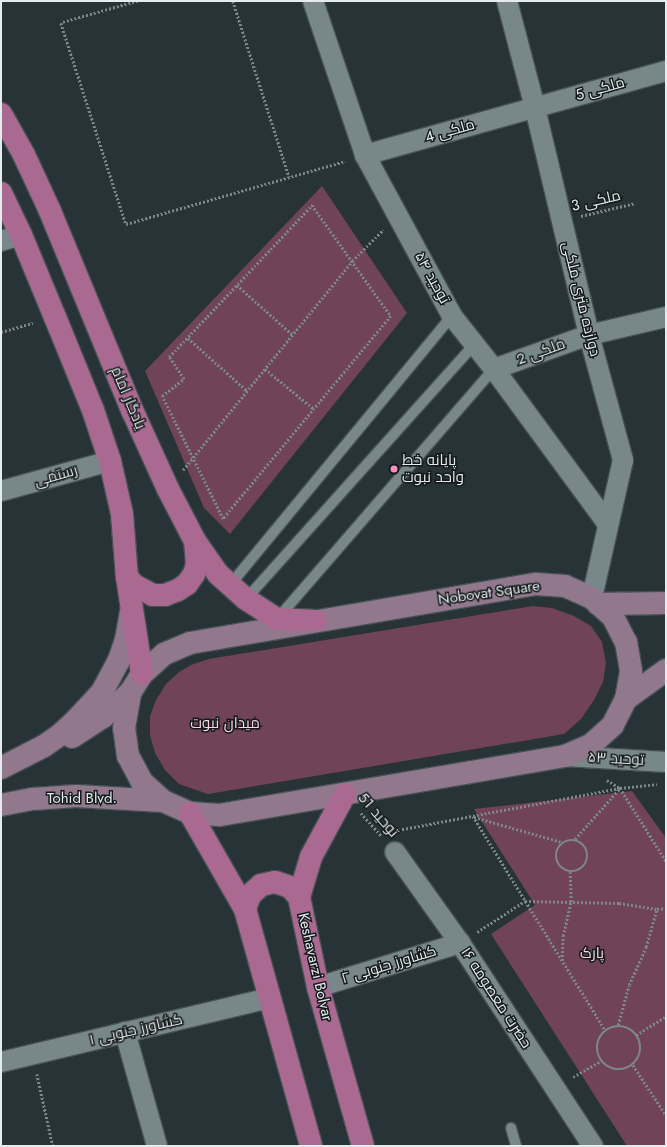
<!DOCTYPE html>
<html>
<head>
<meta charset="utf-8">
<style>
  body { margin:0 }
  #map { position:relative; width:667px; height:1147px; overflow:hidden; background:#273336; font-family:Jost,Cairo,sans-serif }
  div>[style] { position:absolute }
  .green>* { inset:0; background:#704358 }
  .path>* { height:2.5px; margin-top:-1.25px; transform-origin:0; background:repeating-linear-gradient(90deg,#7d8789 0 2px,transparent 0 4px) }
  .path>.ring { margin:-1.25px; padding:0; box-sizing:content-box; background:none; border:2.5px solid #7d8789; border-radius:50% }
  .roads { filter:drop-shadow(1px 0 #475154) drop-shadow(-1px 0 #475154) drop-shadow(0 1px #475154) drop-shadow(0 -1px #475154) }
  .lane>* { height:10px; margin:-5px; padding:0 5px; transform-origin:5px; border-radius:5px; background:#78878a }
  .street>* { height:20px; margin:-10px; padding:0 10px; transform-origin:10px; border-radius:10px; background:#78878a }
  .secondary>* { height:22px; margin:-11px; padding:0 11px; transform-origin:11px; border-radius:11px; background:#91788d }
  .primary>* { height:22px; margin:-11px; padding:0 11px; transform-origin:11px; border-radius:11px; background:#aa6990 }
  .dots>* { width:11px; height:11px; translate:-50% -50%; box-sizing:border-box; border:2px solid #141a1b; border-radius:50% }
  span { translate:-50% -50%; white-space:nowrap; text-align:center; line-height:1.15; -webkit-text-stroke:3px #141a1b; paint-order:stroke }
  .street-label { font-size:15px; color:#e5ecee }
  .poi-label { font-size:15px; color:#e5ecee }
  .left { translate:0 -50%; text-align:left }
  .park-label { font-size:15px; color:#fbd5e5 }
  .frame { position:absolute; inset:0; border:2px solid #e5ecee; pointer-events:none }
</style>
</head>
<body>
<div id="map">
  <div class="green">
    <div style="clip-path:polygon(322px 186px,407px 313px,230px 534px,204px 508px,145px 371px)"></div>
    <div style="clip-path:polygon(533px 606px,552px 608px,574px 616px,591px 626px,602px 642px,606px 663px,603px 682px,594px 700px,581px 719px,564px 734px,208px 794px,179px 784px,165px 770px,155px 753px,150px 735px,150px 716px,156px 700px,166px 684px,179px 672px,191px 665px,209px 659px)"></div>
    <div style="clip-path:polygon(632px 791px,666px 838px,666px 1146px,627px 1146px,491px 934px,535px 905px,474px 809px)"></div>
  </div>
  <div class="path">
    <div style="left:138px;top:1px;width:80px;rotate:164.1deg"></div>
    <div style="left:61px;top:23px;width:211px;rotate:72.1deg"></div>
    <div style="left:126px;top:224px;width:228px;rotate:-16deg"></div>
    <div style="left:233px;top:1px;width:185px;rotate:72.3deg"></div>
    <div style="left:312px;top:205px;width:136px;rotate:54.6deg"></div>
    <div style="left:391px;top:316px;width:264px;rotate:129.6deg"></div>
    <div style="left:223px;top:519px;width:137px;rotate:-116.4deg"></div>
    <div style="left:162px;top:396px;width:28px;rotate:-38deg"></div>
    <div style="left:184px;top:379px;width:27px;rotate:-124deg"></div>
    <div style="left:169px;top:357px;width:209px;rotate:-46.7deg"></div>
    <div style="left:581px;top:216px;width:56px;rotate:-13.5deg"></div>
    <div style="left:237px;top:285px;width:75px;rotate:41.8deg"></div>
    <div style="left:1px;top:332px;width:33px;rotate:-16deg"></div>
    <div style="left:188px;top:338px;width:79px;rotate:41.9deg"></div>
    <div style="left:265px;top:369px;width:63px;rotate:39.2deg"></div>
    <div style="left:183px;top:470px;width:269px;rotate:-51deg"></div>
    <div style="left:352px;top:261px;width:44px;rotate:-45deg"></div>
    <div style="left:607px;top:780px;width:15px;rotate:32deg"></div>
    <div style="left:620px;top:788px;width:86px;rotate:57.8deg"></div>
    <div style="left:361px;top:813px;width:31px;rotate:48deg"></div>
    <div style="left:473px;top:816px;width:251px;rotate:58.3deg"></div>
    <div style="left:474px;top:817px;width:91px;rotate:15.9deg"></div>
    <div style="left:398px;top:830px;width:226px;rotate:-10.7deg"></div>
    <div style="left:620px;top:788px;width:37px;rotate:-6deg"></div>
    <div style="left:575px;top:839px;width:68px;rotate:-48.6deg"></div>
    <div class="ring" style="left:556px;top:840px;width:29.5px;height:29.5px"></div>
    <div style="left:477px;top:932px;width:57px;rotate:-32.9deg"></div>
    <div style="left:525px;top:901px;width:94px;rotate:1.2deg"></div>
    <div style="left:619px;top:903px;width:38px;rotate:9deg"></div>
    <div style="left:657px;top:909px;width:9px;rotate:-6deg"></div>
    <div style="left:562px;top:961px;width:25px;rotate:-88deg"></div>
    <div style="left:563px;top:936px;width:35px;rotate:-77deg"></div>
    <div style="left:571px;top:902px;width:30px;rotate:-92deg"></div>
    <div style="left:618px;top:1025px;width:41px;rotate:-74.6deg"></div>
    <div style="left:629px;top:985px;width:42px;rotate:-65.9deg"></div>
    <div style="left:646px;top:947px;width:40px;rotate:-74deg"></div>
    <div class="ring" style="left:597px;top:1026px;width:41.5px;height:41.5px"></div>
    <div style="left:636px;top:1035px;width:36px;rotate:-32deg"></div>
    <div style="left:633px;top:1065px;width:60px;rotate:56.6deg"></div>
    <div style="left:37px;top:1074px;width:74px;rotate:77.5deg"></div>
    <div style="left:573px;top:1077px;width:34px;rotate:-30deg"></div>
  </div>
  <div class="roads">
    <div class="lane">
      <div style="left:230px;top:585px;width:349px;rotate:-50.5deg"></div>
      <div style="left:246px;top:599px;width:343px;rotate:-48.1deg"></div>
      <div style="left:278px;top:618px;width:330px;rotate:-49.1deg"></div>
      <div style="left:511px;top:1128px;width:19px;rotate:74deg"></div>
    </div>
    <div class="street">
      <div style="left:313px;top:1px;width:163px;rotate:71.3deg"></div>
      <div style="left:365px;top:155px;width:183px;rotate:61.6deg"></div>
      <div style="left:452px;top:316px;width:68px;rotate:51.6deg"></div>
      <div style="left:494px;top:369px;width:192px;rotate:53.7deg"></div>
      <div style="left:507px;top:1px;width:111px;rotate:75.3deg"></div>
      <div style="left:535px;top:108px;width:233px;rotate:76.6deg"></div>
      <div style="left:589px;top:335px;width:130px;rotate:74.8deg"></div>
      <div style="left:623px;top:460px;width:141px;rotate:102.7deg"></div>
      <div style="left:365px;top:155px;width:313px;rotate:-15.6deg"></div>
      <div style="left:1px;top:241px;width:21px;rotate:-17deg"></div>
      <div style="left:494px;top:369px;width:101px;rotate:-19.7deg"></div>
      <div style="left:589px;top:335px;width:79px;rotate:-13.2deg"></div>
      <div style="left:1px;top:491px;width:113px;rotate:-15.4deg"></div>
      <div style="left:565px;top:756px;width:101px;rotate:3.4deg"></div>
      <div style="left:395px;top:852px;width:112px;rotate:54.5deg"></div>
      <div style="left:460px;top:943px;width:243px;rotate:56.8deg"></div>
      <div style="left:318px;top:987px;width:149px;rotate:-17.2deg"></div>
      <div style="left:125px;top:1032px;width:118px;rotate:74.3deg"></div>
      <div style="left:1px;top:1062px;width:277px;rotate:-13.4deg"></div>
    </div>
    <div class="secondary">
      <div style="left:536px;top:584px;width:29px;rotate:4deg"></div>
      <div style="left:565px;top:586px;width:30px;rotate:24deg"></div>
      <div style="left:592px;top:598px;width:28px;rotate:42deg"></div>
      <div style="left:613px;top:617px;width:28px;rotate:63deg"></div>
      <div style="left:626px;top:642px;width:29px;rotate:80deg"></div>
      <div style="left:631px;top:671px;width:28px;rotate:100deg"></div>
      <div style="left:626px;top:699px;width:29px;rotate:117deg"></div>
      <div style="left:613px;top:725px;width:30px;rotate:138deg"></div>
      <div style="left:591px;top:745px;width:28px;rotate:157deg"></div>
      <div style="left:565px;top:756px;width:351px;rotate:170.3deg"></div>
      <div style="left:219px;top:815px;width:29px;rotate:-176deg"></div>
      <div style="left:190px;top:813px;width:30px;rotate:-156deg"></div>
      <div style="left:163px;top:801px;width:28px;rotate:-138deg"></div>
      <div style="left:142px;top:782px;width:30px;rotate:-118deg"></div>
      <div style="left:128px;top:756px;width:28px;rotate:-98deg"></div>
      <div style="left:124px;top:728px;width:36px;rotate:-80deg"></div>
      <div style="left:130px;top:693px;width:22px;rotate:-58deg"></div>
      <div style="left:142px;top:674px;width:30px;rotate:-42deg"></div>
      <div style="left:164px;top:654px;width:28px;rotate:-23deg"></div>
      <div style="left:190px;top:643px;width:351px;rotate:-9.7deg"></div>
      <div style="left:598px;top:604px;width:68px;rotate:-0.8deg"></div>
      <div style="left:626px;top:699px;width:49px;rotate:-35.9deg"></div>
      <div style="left:72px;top:737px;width:37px;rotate:-33deg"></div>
      <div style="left:103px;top:717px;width:36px;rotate:-42deg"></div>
      <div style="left:1px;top:768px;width:48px;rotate:-27.1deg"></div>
      <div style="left:44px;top:746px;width:21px;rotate:-35deg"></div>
      <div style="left:61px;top:734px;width:19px;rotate:-43deg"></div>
      <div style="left:75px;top:721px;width:40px;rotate:-47deg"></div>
      <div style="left:102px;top:692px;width:36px;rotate:-62deg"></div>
      <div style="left:119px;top:660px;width:21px;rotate:-71deg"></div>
      <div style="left:126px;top:640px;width:29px;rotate:-80deg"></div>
      <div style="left:1px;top:805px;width:33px;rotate:-11deg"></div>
      <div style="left:33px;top:799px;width:43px;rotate:-4deg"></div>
      <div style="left:76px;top:796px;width:87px;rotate:3.3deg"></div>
    </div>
    <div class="primary">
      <div style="left:1px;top:114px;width:47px;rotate:60.7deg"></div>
      <div style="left:24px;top:155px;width:62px;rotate:65.1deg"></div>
      <div style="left:50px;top:211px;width:217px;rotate:67.6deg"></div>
      <div style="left:133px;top:412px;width:85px;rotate:65.6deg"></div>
      <div style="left:168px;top:489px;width:59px;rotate:62.6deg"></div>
      <div style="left:195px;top:541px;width:40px;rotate:55.1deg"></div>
      <div style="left:218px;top:574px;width:38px;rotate:42deg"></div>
      <div style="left:246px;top:599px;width:37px;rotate:33deg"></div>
      <div style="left:277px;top:619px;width:39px;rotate:3deg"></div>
      <div style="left:1px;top:193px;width:47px;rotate:64.5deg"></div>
      <div style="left:21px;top:235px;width:89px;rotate:67.5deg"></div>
      <div style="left:55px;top:317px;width:100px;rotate:67.8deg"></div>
      <div style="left:93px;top:410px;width:54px;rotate:71.6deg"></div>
      <div style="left:110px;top:461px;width:54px;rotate:77.2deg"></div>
      <div style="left:122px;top:514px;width:63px;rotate:85.5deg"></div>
      <div style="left:127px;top:577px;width:98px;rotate:81.2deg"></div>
      <div style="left:127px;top:577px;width:11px;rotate:49deg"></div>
      <div style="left:134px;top:585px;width:21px;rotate:28deg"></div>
      <div style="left:153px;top:595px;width:12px"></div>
      <div style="left:165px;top:595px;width:14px;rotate:-21deg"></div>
      <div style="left:178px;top:590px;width:11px;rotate:-34deg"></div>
      <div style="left:187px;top:584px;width:12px;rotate:-55deg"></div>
      <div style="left:194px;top:574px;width:10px;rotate:-73deg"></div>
      <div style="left:197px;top:564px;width:23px;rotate:-95deg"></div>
      <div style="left:345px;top:794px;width:72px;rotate:118.4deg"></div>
      <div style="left:311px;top:857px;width:42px;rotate:106.7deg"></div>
      <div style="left:299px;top:897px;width:92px;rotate:78.1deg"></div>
      <div style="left:318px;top:987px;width:165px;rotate:74.2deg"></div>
      <div style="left:190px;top:813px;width:111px;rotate:60.2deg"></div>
      <div style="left:245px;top:909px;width:246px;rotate:74.4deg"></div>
      <div style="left:245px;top:909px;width:15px;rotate:-70deg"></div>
      <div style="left:250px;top:895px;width:15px;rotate:-42deg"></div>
      <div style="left:261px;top:885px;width:14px;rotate:-12deg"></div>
      <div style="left:275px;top:882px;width:16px;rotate:18deg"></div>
      <div style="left:290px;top:887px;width:13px;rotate:48deg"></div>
    </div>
  </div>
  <div class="dots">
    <div style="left:394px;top:469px;background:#fb8fc4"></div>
  </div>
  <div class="street-label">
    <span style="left:600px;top:89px;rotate:-16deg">ملکی 5</span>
    <span style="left:450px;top:131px;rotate:-16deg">ملکی 4</span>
    <span style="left:596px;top:201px;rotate:-13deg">ملکی 3</span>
    <span style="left:432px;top:278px;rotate:61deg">توحید ۵۴</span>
    <span style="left:581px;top:299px;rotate:76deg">دوازده متری ملکی</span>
    <span style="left:541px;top:352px;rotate:-20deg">ملکی 2</span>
    <span style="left:128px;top:398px;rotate:67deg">یادگار امام</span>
    <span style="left:56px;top:476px;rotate:-16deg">رستمی</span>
    <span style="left:489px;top:593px;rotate:-8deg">Nobovat Square</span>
    <span style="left:616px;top:759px;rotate:3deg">توحید ۵۳</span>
    <span style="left:82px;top:799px">Tohid Blvd.</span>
    <span style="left:378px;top:815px;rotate:49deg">توحید 51</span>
    <span style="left:389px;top:965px;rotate:-17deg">کشاورز جنوبی ۲</span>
    <span style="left:315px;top:967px;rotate:77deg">Keshavarzi Bolvar</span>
    <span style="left:496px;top:998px;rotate:57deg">حضرت معصومه ۱۶</span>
    <span style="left:136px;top:1030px;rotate:-13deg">کشاورز جنوبی ۱</span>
  </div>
  <div class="poi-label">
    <span class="left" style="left:402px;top:469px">پایانه خط<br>واحد نبوت</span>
  </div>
  <div class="park-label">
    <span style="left:225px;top:724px">میدان نبوت</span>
    <span style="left:592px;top:954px">پارک</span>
  </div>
  <div class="frame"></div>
</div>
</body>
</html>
